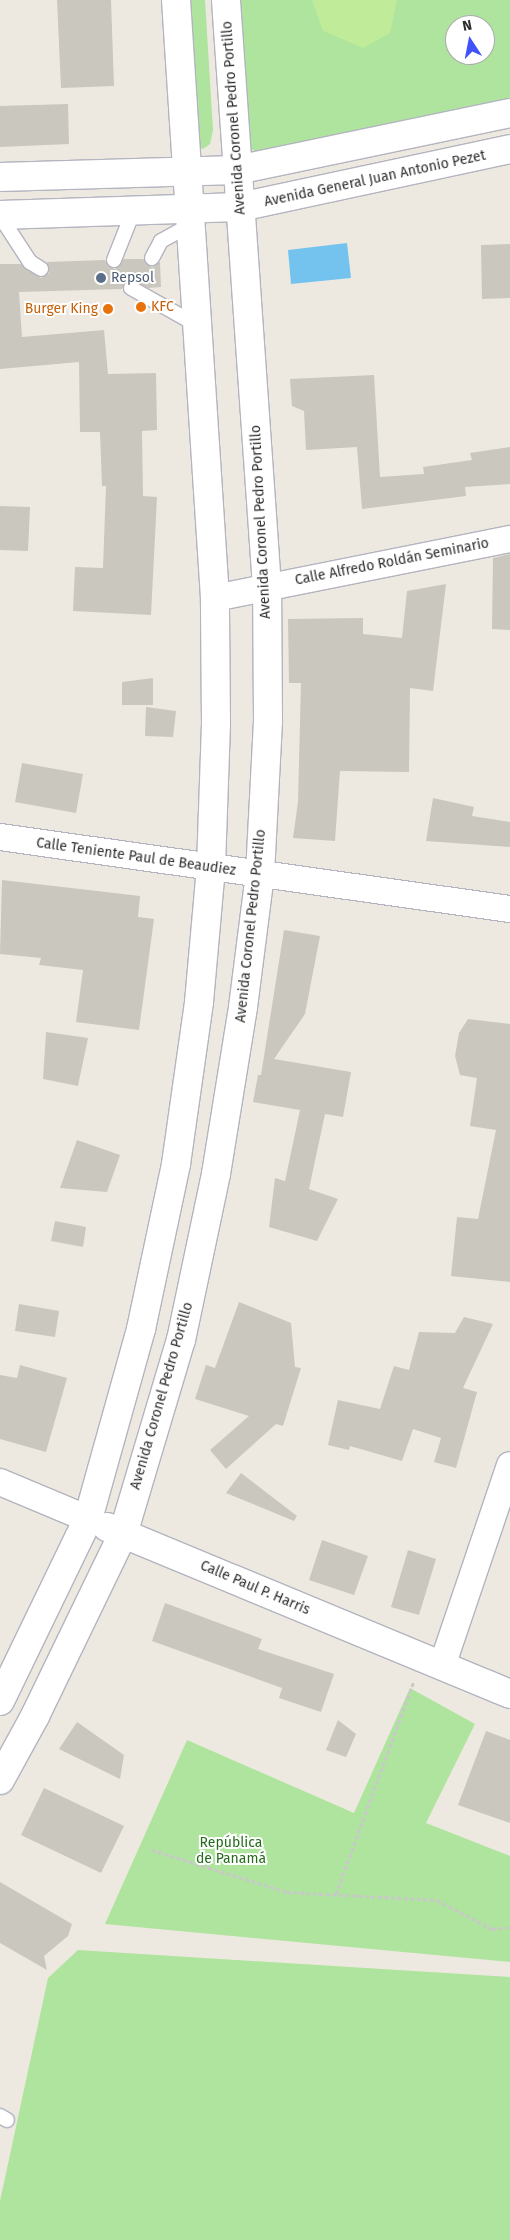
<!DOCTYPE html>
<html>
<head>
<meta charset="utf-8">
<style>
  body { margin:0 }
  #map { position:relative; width:510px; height:2240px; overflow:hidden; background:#eee9e0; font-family:"Fira Sans",sans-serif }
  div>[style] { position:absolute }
  .green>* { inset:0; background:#aee49d }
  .pitch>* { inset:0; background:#c0eb99 }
  .water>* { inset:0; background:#74c3ef }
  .building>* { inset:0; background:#cac7be }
  .path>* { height:3px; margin-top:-1.5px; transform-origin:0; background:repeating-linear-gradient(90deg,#c8c8c8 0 4px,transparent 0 6.5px) }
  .roads { filter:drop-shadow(1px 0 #b3b4c0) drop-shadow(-1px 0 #b3b4c0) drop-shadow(0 1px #b3b4c0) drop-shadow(0 -1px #b3b4c0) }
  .lane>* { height:14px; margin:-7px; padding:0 7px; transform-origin:7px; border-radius:7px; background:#fff }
  .street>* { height:26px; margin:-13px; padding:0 13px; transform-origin:13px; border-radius:13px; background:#fff }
  .secondary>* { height:28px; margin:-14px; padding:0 14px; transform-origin:14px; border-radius:14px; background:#fff }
  .dots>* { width:14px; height:14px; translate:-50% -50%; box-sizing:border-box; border:2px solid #fff; border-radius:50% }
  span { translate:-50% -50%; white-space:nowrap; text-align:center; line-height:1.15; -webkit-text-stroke:4px #fff; paint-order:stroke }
  .street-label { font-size:14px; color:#2d2d2d }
  .service-label { font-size:14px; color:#4e5e75 }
  .left { translate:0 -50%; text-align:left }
  .food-label { font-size:14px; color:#c56008 }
  .right { translate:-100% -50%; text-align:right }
  .park-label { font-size:14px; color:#246c1b }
  .north { position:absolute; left:445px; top:15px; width:50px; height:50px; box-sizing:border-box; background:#fff; border:1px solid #ababab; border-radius:50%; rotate:349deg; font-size:14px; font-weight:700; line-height:20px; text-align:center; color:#2d2d2d }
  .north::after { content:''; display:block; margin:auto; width:18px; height:22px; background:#4152fa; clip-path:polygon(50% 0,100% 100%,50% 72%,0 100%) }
</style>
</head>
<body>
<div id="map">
  <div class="green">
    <div style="clip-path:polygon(186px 0,205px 0,213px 130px,210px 144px,203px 149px,195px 145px)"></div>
    <div style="clip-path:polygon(evenodd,239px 0,510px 0,510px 100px,266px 156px,246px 147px,239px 0,455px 25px,485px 25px,485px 55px,455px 55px,455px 25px)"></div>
    <div style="clip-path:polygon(410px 1688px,475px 1724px,426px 1823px,510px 1856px,510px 1962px,105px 1924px,187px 1740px,354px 1813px)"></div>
    <div style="clip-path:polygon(78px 1950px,510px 1977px,510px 2240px,0 2240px,0 2201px,48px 1978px)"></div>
  </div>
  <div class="pitch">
    <div style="clip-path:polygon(312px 0,397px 0,390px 33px,363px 48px,323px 31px)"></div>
  </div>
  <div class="water">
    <div style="clip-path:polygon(347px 243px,351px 278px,291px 284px,288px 250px)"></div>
  </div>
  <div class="building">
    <div style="clip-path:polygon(57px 0,111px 0,114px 86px,61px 88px)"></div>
    <div style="clip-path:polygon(68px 104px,69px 144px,0 147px,0 106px)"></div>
    <div style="clip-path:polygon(510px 244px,510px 298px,482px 299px,481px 245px)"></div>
    <div style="clip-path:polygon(124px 259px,143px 259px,152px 267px,160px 262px,161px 287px,148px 288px,130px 279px,122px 289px,19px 292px,22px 337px,104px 330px,108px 374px,156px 373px,157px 430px,142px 431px,143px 496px,157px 497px,151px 615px,73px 611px,75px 567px,103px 568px,106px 486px,102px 486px,100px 432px,80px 432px,79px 362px,0 369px,0 264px,21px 264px,41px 278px,49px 273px,47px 262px,105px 260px,108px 266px,115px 269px)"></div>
    <div style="clip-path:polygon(374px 375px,380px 477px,424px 474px,423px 467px,472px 460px,470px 453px,510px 447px,510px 484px,465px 487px,466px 496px,362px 509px,357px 447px,306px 450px,304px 411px,292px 406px,290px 379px)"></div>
    <div style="clip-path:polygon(0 506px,30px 507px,28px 551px,0 550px)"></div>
    <div style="clip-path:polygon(510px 554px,510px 630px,492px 629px,493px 558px)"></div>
    <div style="clip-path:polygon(446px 584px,433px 691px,410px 688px,409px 772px,340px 771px,335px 841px,293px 838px,298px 802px,301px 683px,289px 683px,288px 619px,363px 618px,363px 634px,402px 638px,407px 591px)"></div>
    <div style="clip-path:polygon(153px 678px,153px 705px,122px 705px,122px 682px)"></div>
    <div style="clip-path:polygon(146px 707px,176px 711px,173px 737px,145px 736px)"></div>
    <div style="clip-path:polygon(22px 763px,83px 774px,76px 813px,15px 802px)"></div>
    <div style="clip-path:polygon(433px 798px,474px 807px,472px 816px,510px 822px,510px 847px,426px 841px)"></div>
    <div style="clip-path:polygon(2px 880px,140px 896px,138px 917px,154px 919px,139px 1030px,76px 1022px,83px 970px,39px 965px,41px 958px,0 954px)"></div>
    <div style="clip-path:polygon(284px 930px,320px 936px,305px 1014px,274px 1059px,351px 1072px,343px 1117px,325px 1114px,309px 1189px,338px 1199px,317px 1241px,269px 1227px,275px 1178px,285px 1181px,300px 1110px,253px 1102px,258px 1075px,261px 1075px)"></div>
    <div style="clip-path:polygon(468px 1019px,510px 1024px,510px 1282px,451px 1276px,457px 1217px,478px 1219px,496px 1130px,470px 1126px,477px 1078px,460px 1075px,455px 1056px,459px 1033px)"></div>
    <div style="clip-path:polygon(46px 1032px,88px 1038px,78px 1086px,43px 1079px)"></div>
    <div style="clip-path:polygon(77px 1140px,120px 1155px,107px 1192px,60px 1188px)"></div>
    <div style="clip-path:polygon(55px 1221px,86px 1227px,83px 1247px,51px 1241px)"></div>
    <div style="clip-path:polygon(239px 1302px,291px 1323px,295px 1367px,301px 1368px,283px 1426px,276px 1424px,226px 1469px,210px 1450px,249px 1416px,195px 1399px,206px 1365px,215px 1368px)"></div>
    <div style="clip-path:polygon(19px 1304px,59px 1311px,55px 1337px,15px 1331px)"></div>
    <div style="clip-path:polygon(464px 1317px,493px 1324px,463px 1388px,477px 1392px,456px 1468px,434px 1462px,441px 1438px,413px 1429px,402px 1461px,350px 1446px,349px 1450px,328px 1445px,338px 1400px,380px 1409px,394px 1366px,409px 1370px,419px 1332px,455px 1333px)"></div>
    <div style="clip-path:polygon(20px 1365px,67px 1378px,46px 1452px,0 1439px,0 1375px,17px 1378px)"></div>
    <div style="clip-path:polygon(241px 1473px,297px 1516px,294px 1521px,226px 1493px)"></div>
    <div style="clip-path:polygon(322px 1540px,368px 1556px,354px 1595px,309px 1580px)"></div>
    <div style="clip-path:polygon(408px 1550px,436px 1559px,419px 1615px,391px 1607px)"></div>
    <div style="clip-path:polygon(165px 1603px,262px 1639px,258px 1649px,334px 1674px,321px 1712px,279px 1698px,282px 1688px,152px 1641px)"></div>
    <div style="clip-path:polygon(338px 1720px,356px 1734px,346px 1757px,326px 1750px)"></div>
    <div style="clip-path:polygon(77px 1722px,124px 1755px,120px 1779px,59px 1749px)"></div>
    <div style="clip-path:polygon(486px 1731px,510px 1740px,510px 1823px,458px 1805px)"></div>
    <div style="clip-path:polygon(44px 1788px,124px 1826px,101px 1873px,21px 1835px)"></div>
    <div style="clip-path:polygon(0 1882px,72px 1924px,68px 1936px,44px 1956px,47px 1970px,0 1943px)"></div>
  </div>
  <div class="path">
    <div style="left:152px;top:1850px;width:141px;rotate:17.3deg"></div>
    <div style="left:287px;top:1892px;width:150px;rotate:3.1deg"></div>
    <div style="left:437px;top:1900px;width:62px;rotate:27.8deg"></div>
    <div style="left:492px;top:1929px;width:18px;rotate:-6deg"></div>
    <div style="left:336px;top:1894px;width:227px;rotate:-69.9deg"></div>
  </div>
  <div class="roads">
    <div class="lane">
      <div style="left:0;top:216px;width:55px;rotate:56.9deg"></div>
      <div style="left:30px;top:262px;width:13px;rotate:32deg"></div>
      <div style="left:152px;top:258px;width:19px;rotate:-62deg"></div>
      <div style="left:161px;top:241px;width:35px;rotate:-29deg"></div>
      <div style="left:114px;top:260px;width:52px;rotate:-68.4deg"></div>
      <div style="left:131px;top:288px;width:76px;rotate:29.3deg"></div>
      <div style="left:0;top:2116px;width:8px;rotate:30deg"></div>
    </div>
    <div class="street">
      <div style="left:215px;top:598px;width:301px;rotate:-11.3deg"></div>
      <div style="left:0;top:837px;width:515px;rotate:8.04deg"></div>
      <div style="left:0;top:1482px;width:95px;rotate:22.8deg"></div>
      <div style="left:442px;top:1666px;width:212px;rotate:-71.3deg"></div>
    </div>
    <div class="secondary">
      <div style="left:0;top:177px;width:237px;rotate:-1.7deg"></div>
      <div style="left:237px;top:170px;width:279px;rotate:-11.8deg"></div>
      <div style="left:0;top:215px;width:240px;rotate:-1.9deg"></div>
      <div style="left:240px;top:207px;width:276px;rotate:-12.1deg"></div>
      <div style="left:107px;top:1527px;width:436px;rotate:22.5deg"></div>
      <div style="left:0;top:1701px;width:202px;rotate:-64.2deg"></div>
      <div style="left:88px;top:1519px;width:197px;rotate:-74.4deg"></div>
      <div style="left:141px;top:1329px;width:169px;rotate:-78deg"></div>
      <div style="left:176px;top:1164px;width:164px;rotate:-81.9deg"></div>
      <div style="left:199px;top:1002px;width:136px;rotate:-84.9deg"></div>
      <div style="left:211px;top:867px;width:143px;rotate:-88deg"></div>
      <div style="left:216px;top:724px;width:126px;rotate:-90.5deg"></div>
      <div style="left:215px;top:598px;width:599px;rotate:-93.73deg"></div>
      <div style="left:0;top:1780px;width:73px;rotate:-61.3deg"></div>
      <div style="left:35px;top:1716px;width:202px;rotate:-64.2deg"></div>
      <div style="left:123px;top:1534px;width:202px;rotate:-73.4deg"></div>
      <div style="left:181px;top:1340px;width:170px;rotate:-78.1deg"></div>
      <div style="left:216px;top:1174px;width:169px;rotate:-80.8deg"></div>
      <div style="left:243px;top:1007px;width:134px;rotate:-82.7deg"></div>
      <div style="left:260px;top:874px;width:153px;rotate:-87deg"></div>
      <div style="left:268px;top:721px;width:134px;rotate:-90.4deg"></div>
      <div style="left:267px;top:587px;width:588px;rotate:-94deg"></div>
    </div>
  </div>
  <div class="dots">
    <div style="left:101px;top:278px;background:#5c6f8a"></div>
    <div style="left:141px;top:307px;background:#e8710a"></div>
    <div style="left:108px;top:309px;background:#e8710a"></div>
  </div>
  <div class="street-label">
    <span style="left:234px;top:118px;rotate:-94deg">Avenida Coronel Pedro Portillo</span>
    <span style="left:375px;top:179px;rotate:-12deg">Avenida General Juan Antonio Pezet</span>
    <span style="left:261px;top:522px;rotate:-93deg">Avenida Coronel Pedro Portillo</span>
    <span style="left:392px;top:562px;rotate:-11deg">Calle Alfredo Roldán Seminario</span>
    <span style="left:136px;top:857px;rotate:8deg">Calle Teniente Paul de Beaudiez</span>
    <span style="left:251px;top:926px;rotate:-84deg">Avenida Coronel Pedro Portillo</span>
    <span style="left:162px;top:1396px;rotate:-74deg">Avenida Coronel Pedro Portillo</span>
    <span style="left:255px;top:1588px;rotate:23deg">Calle Paul P. Harris</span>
  </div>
  <div class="service-label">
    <span class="left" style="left:111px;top:278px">Repsol</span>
  </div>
  <div class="food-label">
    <span class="left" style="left:151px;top:307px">KFC</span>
    <span class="right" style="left:98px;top:309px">Burger King</span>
  </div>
  <div class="park-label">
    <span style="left:231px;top:1851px">República<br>de Panamá</span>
  </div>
  <div class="north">N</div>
</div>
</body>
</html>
